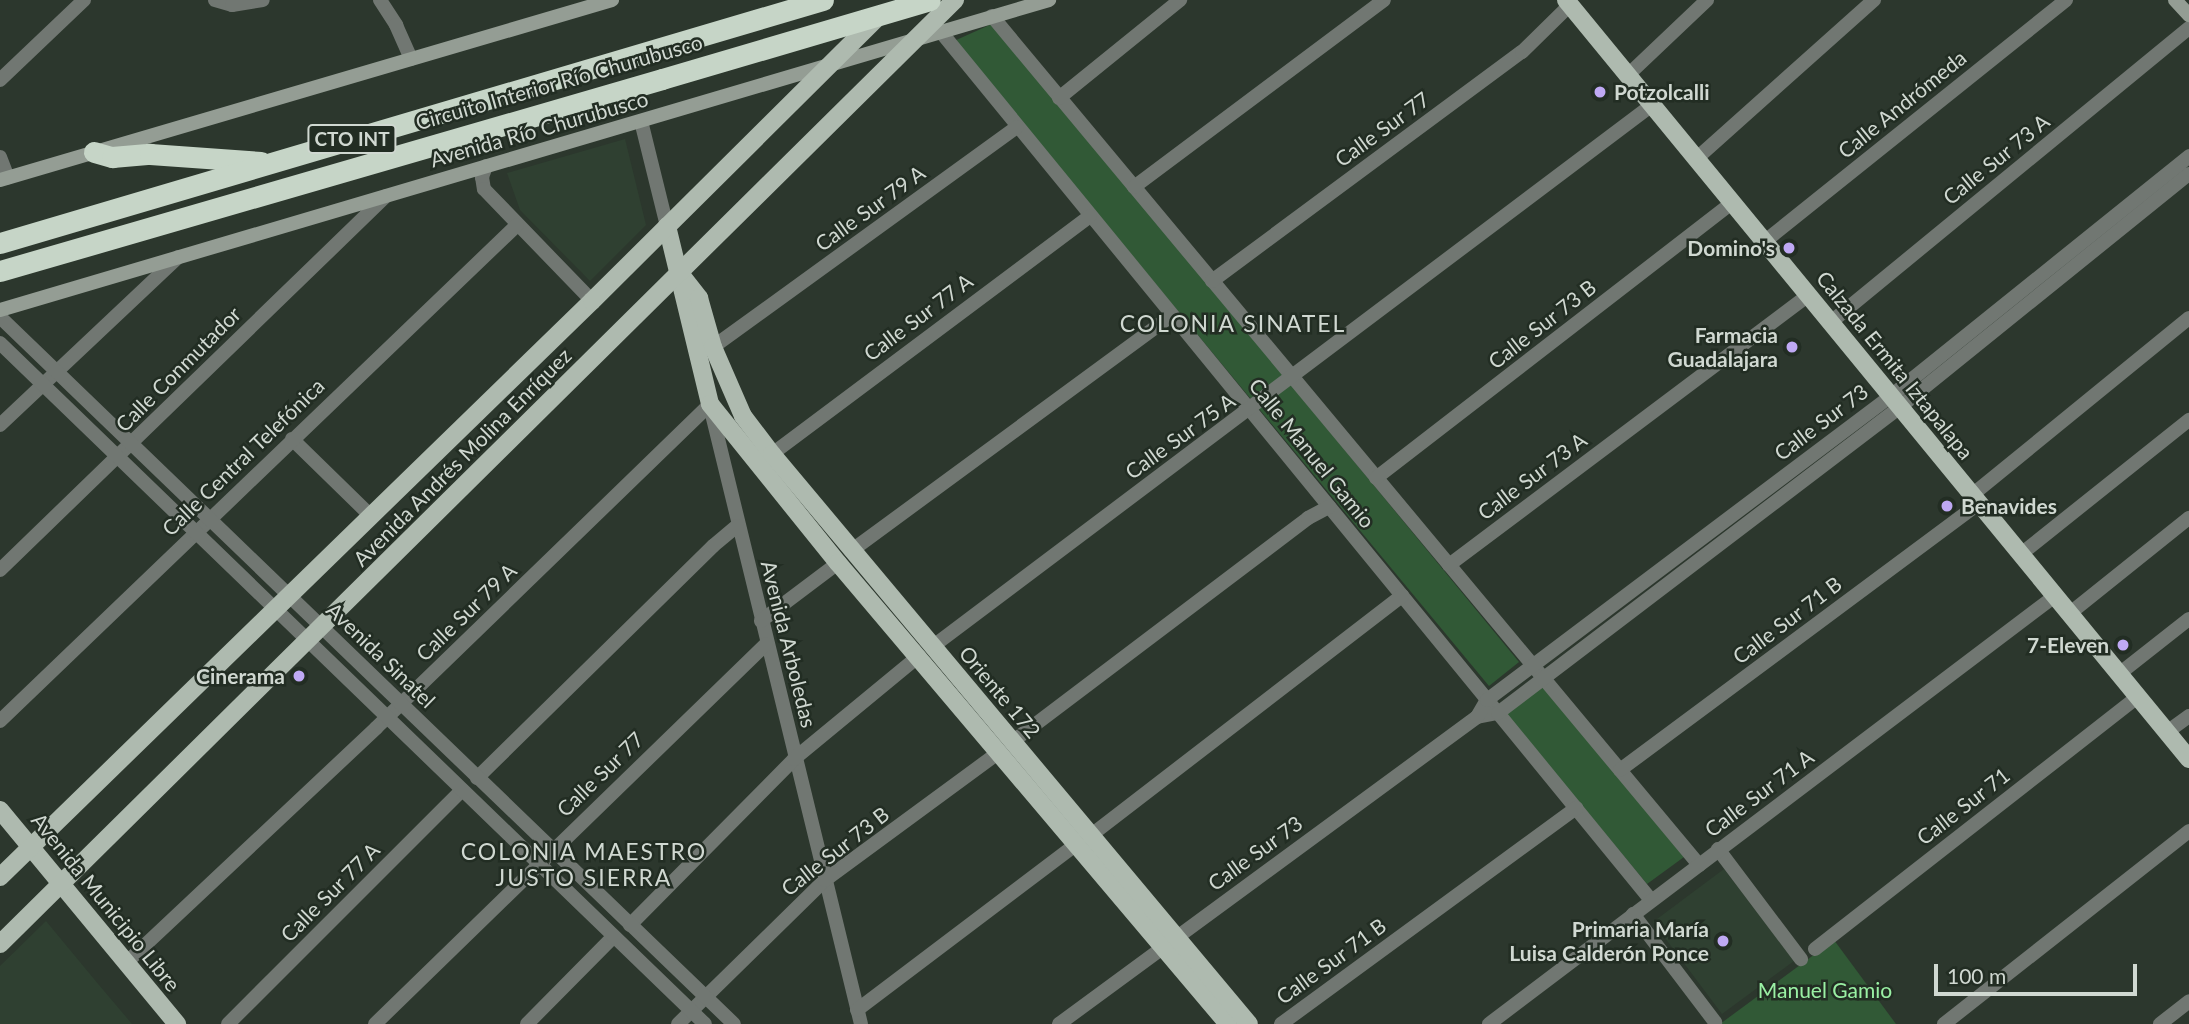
<!DOCTYPE html>
<html>
<head>
<meta charset="utf-8">
<style>
  body { margin:0 }
  #map { position:relative; width:2189px; height:1024px; overflow:hidden; background:#2c372d; font-family:Lato,sans-serif }
  div>[style] { position:absolute }
  .built>* { inset:0; background:#2f4031 }
  .green>* { inset:0; background:#315936 }
  .minor>* { height:14px; margin:-7px; padding:0 7px; transform-origin:7px; border-radius:7px; background:#717772 }
  .tertiary>* { height:14px; margin:-7px; padding:0 7px; transform-origin:7px; border-radius:7px; background:#717772 }
  .secondary>* { height:14px; margin:-7px; padding:0 7px; transform-origin:7px; border-radius:7px; background:#949d94 }
  .primary>* { height:18px; margin:-9px; padding:0 9px; transform-origin:9px; border-radius:9px; background:#aebaaf }
  .motorway>* { height:21px; margin:-10.5px; padding:0 10.5px; transform-origin:10.5px; border-radius:10.5px; background:#c6d5c7 }
  .motorway-bridge>* { height:21px; margin:-10.5px; padding:0 10.5px; transform-origin:10.5px; border-radius:10.5px; background:#c6d5c7 }
  .dots>* { width:19px; height:19px; translate:-50% -50%; box-sizing:border-box; border:4px solid #222d23; border-radius:50% }
  span { translate:-50% -50%; white-space:nowrap; text-align:center; line-height:1.15; -webkit-text-stroke:5px #222d23; paint-order:stroke }
  .shield-label span { padding:2px 5px; background:#222d23; border:2px solid; border-radius:5px; -webkit-text-stroke-width:0 }
  .shield-label { font-size:19px; color:#d0d8d1; font-weight:700 }
  .street-label { font-size:21px; color:#d0d8d1 }
  .poi-label { font-size:21px; color:#d0d8d1; font-weight:700 }
  .left { translate:0 -50%; text-align:left }
  .right { translate:-100% -50%; text-align:right }
  .park-label { font-size:21px; color:#9af0a4 }
  .neighbourhood-label { font-size:23px; color:#d0d8d1; letter-spacing:2px }
  .scale { position:absolute; left:1934px; top:964px; width:203px; height:32px; box-sizing:border-box; border:4px solid #d0d8d1; border-top:0; padding-left:9px; font-size:21px; line-height:24px; white-space:nowrap; color:#d0d8d1; -webkit-text-stroke:5px #222d23; paint-order:stroke }
</style>
</head>
<body>
<div id="map">
  <div class="built">
    <div style="clip-path:polygon(625px 139px,646px 225px,590px 281px,520px 210px,507px 173px)"></div>
    <div style="clip-path:polygon(1724px 869px,1794px 961px,1722px 1014px,1653px 922px)"></div>
    <div style="clip-path:polygon(46px 921px,99px 985px,132px 1024px,0 1024px,0 966px)"></div>
  </div>
  <div class="green">
    <div style="clip-path:polygon(994px 23px,1519px 662px,1489px 686px,954px 41px)"></div>
    <div style="clip-path:polygon(1542px 685px,1684px 857px,1647px 884px,1505px 713px)"></div>
    <div style="clip-path:polygon(1834px 940px,1896px 1024px,1720px 1024px)"></div>
  </div>
  <div class="minor">
    <div style="left:215px;top:0;width:18px;rotate:16deg"></div>
    <div style="left:232px;top:5px;width:31px;rotate:-9deg"></div>
    <div style="left:380px;top:0;width:30px;rotate:57deg"></div>
    <div style="left:396px;top:25px;width:37px;rotate:66deg"></div>
    <div style="left:992px;top:16px;width:1105px;rotate:50.21deg"></div>
    <div style="left:941px;top:32px;width:1121px;rotate:50.72deg"></div>
    <div style="left:1628px;top:75px;width:109px;rotate:-43.5deg"></div>
    <div style="left:0;top:80px;width:116px;rotate:-43.6deg"></div>
    <div style="left:1059px;top:98px;width:156px;rotate:-39deg"></div>
    <div style="left:0;top:157px;width:22px;rotate:69deg"></div>
    <div style="left:1696px;top:159px;width:239px;rotate:-41.8deg"></div>
    <div style="left:486px;top:166px;width:12px;rotate:110deg"></div>
    <div style="left:482px;top:177px;width:12px;rotate:81deg"></div>
    <div style="left:484px;top:189px;width:156px;rotate:46deg"></div>
    <div style="left:1134px;top:187px;width:312px;rotate:-36.8deg"></div>
    <div style="left:1764px;top:242px;width:387px;rotate:-38.7deg"></div>
    <div style="left:1212px;top:281px;width:385px;rotate:-36.5deg"></div>
    <div style="left:1522px;top:52px;width:67px;rotate:-44.4deg"></div>
    <div style="left:1831px;top:322px;width:463px;rotate:-39.4deg"></div>
    <div style="left:713px;top:347px;width:375px;rotate:-35.9deg"></div>
    <div style="left:710px;top:406px;width:636px;rotate:76.27deg"></div>
    <div style="left:0;top:425px;width:245px;rotate:-43.3deg"></div>
    <div style="left:292px;top:439px;width:109px;rotate:44.3deg"></div>
    <div style="left:772px;top:454px;width:397px;rotate:-36.8deg"></div>
    <div style="left:1376px;top:478px;width:450px;rotate:-37.7deg"></div>
    <div style="left:1972px;top:495px;width:280px;rotate:-39.2deg"></div>
    <div style="left:851px;top:551px;width:398px;rotate:-36.3deg"></div>
    <div style="left:2021px;top:554px;width:215px;rotate:-38.6deg"></div>
    <div style="left:1449px;top:565px;width:449px;rotate:-36.9deg"></div>
    <div style="left:0;top:570px;width:537px;rotate:-44.1deg"></div>
    <div style="left:2069px;top:614px;width:154px;rotate:-38.7deg"></div>
    <div style="left:761px;top:621px;width:96px;rotate:-37deg"></div>
    <div style="left:932px;top:647px;width:901px;rotate:-36.97deg"></div>
    <div style="left:2119px;top:674px;width:89px;rotate:-38.2deg"></div>
    <div style="left:0;top:721px;width:716px;rotate:-43.81deg"></div>
    <div style="left:2167px;top:732px;width:27px;rotate:-36deg"></div>
    <div style="left:1012px;top:742px;width:371px;rotate:-37.1deg"></div>
    <div style="left:1308px;top:518px;width:24px;rotate:-28deg"></div>
    <div style="left:1620px;top:770px;width:447px;rotate:-36.6deg"></div>
    <div style="left:477px;top:778px;width:331px;rotate:-44.5deg"></div>
    <div style="left:713px;top:546px;width:31px;rotate:-40deg"></div>
    <div style="left:1090px;top:836px;width:394px;rotate:-37.6deg"></div>
    <div style="left:1718px;top:849px;width:138px;rotate:53deg"></div>
    <div style="left:1633px;top:914px;width:136px;rotate:52.8deg"></div>
    <div style="left:630px;top:925px;width:233px;rotate:-45.3deg"></div>
    <div style="left:794px;top:759px;width:162px;rotate:-39.5deg"></div>
    <div style="left:1815px;top:949px;width:410px;rotate:-38deg"></div>
    <div style="left:127px;top:962px;width:342px;rotate:-43.2deg"></div>
    <div style="left:376px;top:728px;width:465px;rotate:-44.1deg"></div>
    <div style="left:857px;top:1010px;width:273px;rotate:-37.1deg"></div>
    <div style="left:228px;top:1024px;width:331px;rotate:-45deg"></div>
    <div style="left:375px;top:1024px;width:545px;rotate:-44.18deg"></div>
    <div style="left:527px;top:1024px;width:122px;rotate:-45.3deg"></div>
    <div style="left:678px;top:1024px;width:206px;rotate:-44.4deg"></div>
    <div style="left:825px;top:880px;width:215px;rotate:-36.3deg"></div>
    <div style="left:1281px;top:1024px;width:366px;rotate:-36.2deg"></div>
    <div style="left:1489px;top:1024px;width:710px;rotate:-37.1deg"></div>
    <div style="left:1944px;top:1024px;width:312px;rotate:-38.2deg"></div>
    <div style="left:2160px;top:1024px;width:37px;rotate:-38deg"></div>
  </div>
  <div class="tertiary">
    <div style="left:641px;top:121px;width:108px;rotate:76.1deg"></div>
    <div style="left:0;top:317px;width:1019px;rotate:43.93deg"></div>
    <div style="left:0;top:343px;width:980px;rotate:44.01deg"></div>
    <div style="left:1477px;top:717px;width:21px;rotate:-11deg"></div>
    <div style="left:1498px;top:713px;width:505px;rotate:-37.28deg"></div>
    <div style="left:1900px;top:407px;width:371px;rotate:-38.9deg"></div>
    <div style="left:1059px;top:1024px;width:519px;rotate:-36.3deg"></div>
    <div style="left:1477px;top:717px;width:20px;rotate:-60deg"></div>
    <div style="left:1487px;top:700px;width:506px;rotate:-36.96deg"></div>
    <div style="left:1891px;top:396px;width:383px;rotate:-38.8deg"></div>
  </div>
  <div class="secondary">
    <div style="left:2175px;top:0;width:21px;rotate:47deg"></div>
    <div style="left:0;top:180px;width:638px;rotate:-16.39deg"></div>
    <div style="left:0;top:310px;width:1094px;rotate:-16.46deg"></div>
  </div>
  <div class="primary">
    <div style="left:1566px;top:0;width:982px;rotate:50.62deg"></div>
    <div style="left:667px;top:226px;width:183px;rotate:76.4deg"></div>
    <div style="left:710px;top:404px;width:204px;rotate:51.2deg"></div>
    <div style="left:838px;top:563px;width:604px;rotate:49.77deg"></div>
    <div style="left:682px;top:276px;width:28px;rotate:52deg"></div>
    <div style="left:699px;top:298px;width:51px;rotate:74.1deg"></div>
    <div style="left:713px;top:347px;width:75px;rotate:66.5deg"></div>
    <div style="left:743px;top:416px;width:48px;rotate:52.7deg"></div>
    <div style="left:772px;top:454px;width:743px;rotate:50.08deg"></div>
    <div style="left:0;top:810px;width:278px;rotate:50.4deg"></div>
    <div style="left:0;top:877px;width:826px;rotate:-44.22deg"></div>
    <div style="left:592px;top:301px;width:406px;rotate:-44.8deg"></div>
    <div style="left:0;top:944px;width:1343px;rotate:-44.67deg"></div>
  </div>
  <div class="motorway">
    <div style="left:94px;top:152px;width:19px;rotate:16deg"></div>
    <div style="left:112px;top:157px;width:38px;rotate:-5deg"></div>
    <div style="left:150px;top:154px;width:111px;rotate:4.1deg"></div>
    <div style="left:0;top:243px;width:858px;rotate:-16.45deg"></div>
    <div style="left:0;top:271px;width:689px;rotate:-16.17deg"></div>
  </div>
  <div class="motorway-bridge">
    <div style="left:662px;top:79px;width:279px;rotate:-16.4deg"></div>
  </div>
  <div class="dots">
    <div style="left:1600px;top:92px;background:#bfa9f4"></div>
    <div style="left:1789px;top:248px;background:#bfa9f4"></div>
    <div style="left:1792px;top:347px;background:#bfa9f4"></div>
    <div style="left:1947px;top:506px;background:#bfa9f4"></div>
    <div style="left:2123px;top:645px;background:#bfa9f4"></div>
    <div style="left:299px;top:676px;background:#bfa9f4"></div>
    <div style="left:1723px;top:941px;background:#bfa9f4"></div>
  </div>
  <div class="shield-label">
    <span style="left:352px;top:139px">CTO INT</span>
  </div>
  <div class="street-label">
    <span style="left:559px;top:82px;rotate:-16deg">Circuito Interior Río Churubusco</span>
    <span style="left:1902px;top:104px;rotate:-39deg">Calle Andrómeda</span>
    <span style="left:539px;top:129px;rotate:-16deg">Avenida Río Churubusco</span>
    <span style="left:1382px;top:129px;rotate:-36deg">Calle Sur 77</span>
    <span style="left:1996px;top:159px;rotate:-39deg">Calle Sur 73 A</span>
    <span style="left:870px;top:208px;rotate:-36deg">Calle Sur 79 A</span>
    <span style="left:918px;top:317px;rotate:-37deg">Calle Sur 77 A</span>
    <span style="left:1542px;top:324px;rotate:-38deg">Calle Sur 73 B</span>
    <span style="left:1895px;top:365px;rotate:51deg">Calzada Ermita Iztapalapa</span>
    <span style="left:178px;top:369px;rotate:-45deg">Calle Conmutador</span>
    <span style="left:1821px;top:422px;rotate:-37deg">Calle Sur 73</span>
    <span style="left:1180px;top:436px;rotate:-36deg">Calle Sur 75 A</span>
    <span style="left:1312px;top:453px;rotate:51deg">Calle Manuel Gamio</span>
    <span style="left:243px;top:457px;rotate:-44deg">Calle Central Telefónica</span>
    <span style="left:462px;top:457px;rotate:-45deg">Avenida Andrés Molina Enríquez</span>
    <span style="left:1532px;top:476px;rotate:-37deg">Calle Sur 73 A</span>
    <span style="left:466px;top:612px;rotate:-44deg">Calle Sur 79 A</span>
    <span style="left:1787px;top:620px;rotate:-37deg">Calle Sur 71 B</span>
    <span style="left:789px;top:644px;rotate:76deg">Avenida Arboledas</span>
    <span style="left:381px;top:655px;rotate:44deg">Avenida Sinatel</span>
    <span style="left:1000px;top:692px;rotate:50deg">Oriente 172</span>
    <span style="left:600px;top:774px;rotate:-44deg">Calle Sur 77</span>
    <span style="left:1759px;top:793px;rotate:-37deg">Calle Sur 71 A</span>
    <span style="left:1963px;top:806px;rotate:-38deg">Calle Sur 71</span>
    <span style="left:835px;top:851px;rotate:-38deg">Calle Sur 73 B</span>
    <span style="left:1255px;top:853px;rotate:-36deg">Calle Sur 73</span>
    <span style="left:330px;top:892px;rotate:-45deg">Calle Sur 77 A</span>
    <span style="left:106px;top:902px;rotate:51deg">Avenida Municipio Libre</span>
    <span style="left:1331px;top:961px;rotate:-36deg">Calle Sur 71 B</span>
  </div>
  <div class="poi-label">
    <span class="left" style="left:1614px;top:92px">Potzolcalli</span>
    <span class="right" style="left:1775px;top:248px">Domino's</span>
    <span class="right" style="left:1778px;top:347px">Farmacia<br>Guadalajara</span>
    <span class="left" style="left:1961px;top:506px">Benavides</span>
    <span class="right" style="left:2109px;top:645px">7-Eleven</span>
    <span class="right" style="left:285px;top:676px">Cinerama</span>
    <span class="right" style="left:1709px;top:941px">Primaria María<br>Luisa Calderón Ponce</span>
  </div>
  <div class="park-label">
    <span style="left:1825px;top:990px">Manuel Gamio</span>
  </div>
  <div class="neighbourhood-label">
    <span style="left:1233px;top:323px">COLONIA SINATEL</span>
    <span style="left:584px;top:864px">COLONIA MAESTRO<br>JUSTO SIERRA</span>
  </div>
  <div class="scale">100 m</div>
</div>
</body>
</html>
